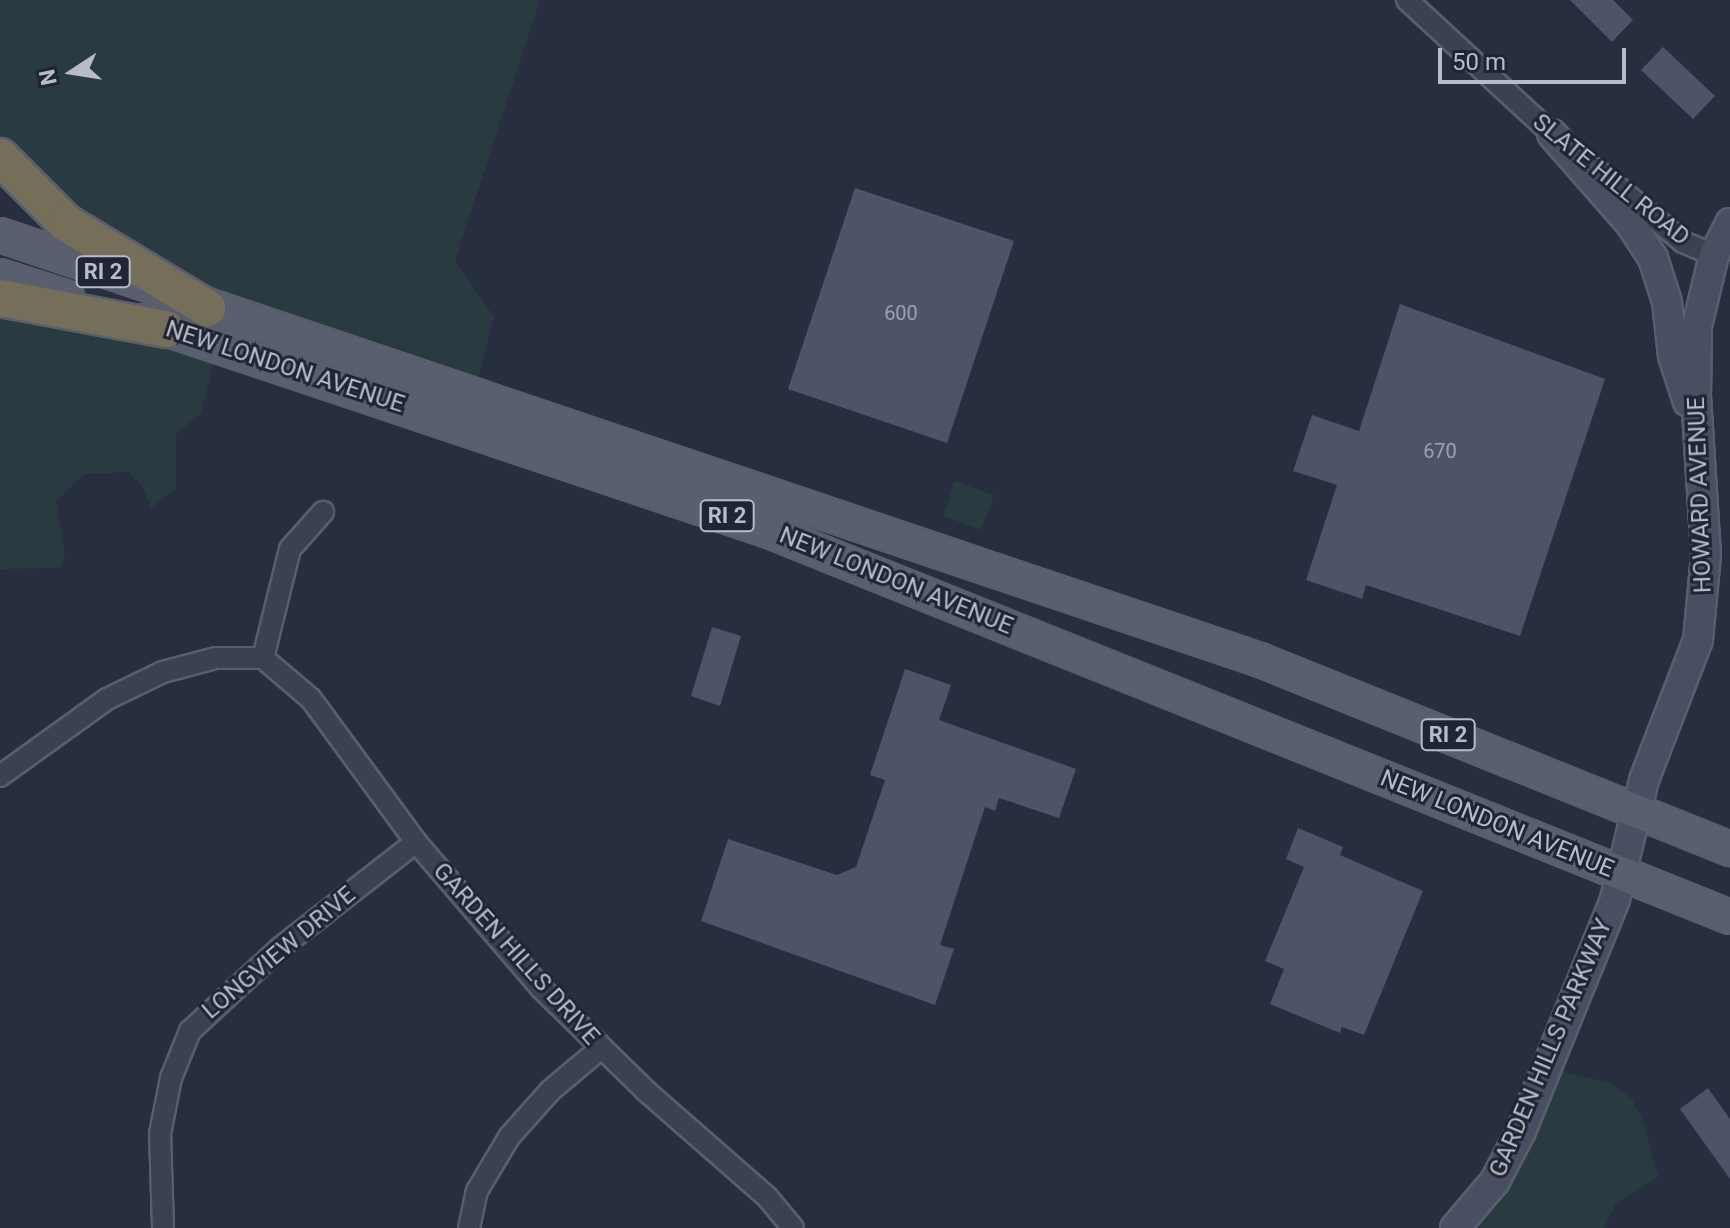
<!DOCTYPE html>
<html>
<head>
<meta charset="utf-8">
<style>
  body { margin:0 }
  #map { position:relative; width:1730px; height:1228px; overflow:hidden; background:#272e3f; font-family:Roboto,sans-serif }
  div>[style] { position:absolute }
  .green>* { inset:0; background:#293a40 }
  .building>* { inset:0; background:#4d5468 }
  .roads { filter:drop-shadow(2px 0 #595e6d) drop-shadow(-2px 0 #595e6d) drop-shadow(0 2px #595e6d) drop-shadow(0 -2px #595e6d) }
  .street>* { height:20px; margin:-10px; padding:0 10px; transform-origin:10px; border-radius:10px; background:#3b414f }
  .secondary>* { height:28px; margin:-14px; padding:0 14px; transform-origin:14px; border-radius:14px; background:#494f62 }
  .primary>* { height:32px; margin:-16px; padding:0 16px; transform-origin:16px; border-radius:16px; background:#595f6f }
  .highway>* { height:36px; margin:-18px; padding:0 18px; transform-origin:18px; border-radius:18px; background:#756e58 }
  span { translate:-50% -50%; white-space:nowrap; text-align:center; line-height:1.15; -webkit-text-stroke:6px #202534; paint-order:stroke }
  .number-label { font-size:20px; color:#9da2b2 }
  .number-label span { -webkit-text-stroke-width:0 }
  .shield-label span { padding:2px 6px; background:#202534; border:2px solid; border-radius:6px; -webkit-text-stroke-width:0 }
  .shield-label { font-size:22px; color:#b8bcca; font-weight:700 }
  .street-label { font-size:24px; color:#b8bcca }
  .north { position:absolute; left:32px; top:32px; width:80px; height:80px; -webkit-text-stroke:6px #202534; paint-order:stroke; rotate:258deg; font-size:22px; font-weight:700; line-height:32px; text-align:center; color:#b8bcca }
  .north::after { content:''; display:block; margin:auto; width:28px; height:36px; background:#b8bcca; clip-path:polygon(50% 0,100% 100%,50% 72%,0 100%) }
  .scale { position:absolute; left:1438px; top:48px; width:188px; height:36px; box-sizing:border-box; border:4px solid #b8bcca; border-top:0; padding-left:10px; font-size:24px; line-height:28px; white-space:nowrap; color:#b8bcca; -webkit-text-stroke:6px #202534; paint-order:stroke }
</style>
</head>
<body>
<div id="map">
  <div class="green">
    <div style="clip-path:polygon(0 0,540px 0,455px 261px,494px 317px,476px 386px,295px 330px,96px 237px,0 143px)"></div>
    <div style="clip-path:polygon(0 298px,217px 346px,201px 413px,176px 434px,176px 489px,151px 508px,144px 489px,129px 472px,84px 474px,56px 502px,65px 556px,60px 568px,0 569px)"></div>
    <div style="clip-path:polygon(955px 481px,994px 495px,981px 530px,943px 516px)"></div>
    <div style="clip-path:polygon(1549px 1068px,1610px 1083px,1632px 1099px,1644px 1123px,1658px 1177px,1615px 1205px,1604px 1228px,1448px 1228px)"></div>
  </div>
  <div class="building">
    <div style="clip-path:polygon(1570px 0,1613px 0,1633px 20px,1612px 42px)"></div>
    <div style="clip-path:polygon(1663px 47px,1715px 96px,1693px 119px,1641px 70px)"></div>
    <div style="clip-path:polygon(855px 188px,1014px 241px,947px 443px,788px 389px)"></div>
    <div style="clip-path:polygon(1400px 304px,1605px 379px,1520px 636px,1366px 585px,1362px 599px,1306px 580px,1337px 485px,1293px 471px,1312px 415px,1359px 431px)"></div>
    <div style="clip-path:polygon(712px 627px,741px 636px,720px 706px,691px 696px)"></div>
    <div style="clip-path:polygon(905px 669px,951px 685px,939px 720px,1076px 769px,1059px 818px,999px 798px,995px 811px,985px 807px,940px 945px,954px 949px,935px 1005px,701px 921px,728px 839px,837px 875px,856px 867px,885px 780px,870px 775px)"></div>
    <div style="clip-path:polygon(1298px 828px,1343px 847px,1340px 855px,1423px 891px,1364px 1035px,1342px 1027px,1340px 1033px,1270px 1004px,1284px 969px,1265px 961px,1304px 867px,1286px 859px)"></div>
    <div style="clip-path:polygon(1708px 1088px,1730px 1119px,1730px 1179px,1680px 1109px)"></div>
  </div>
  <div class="roads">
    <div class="street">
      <div style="left:1407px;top:0;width:209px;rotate:42.7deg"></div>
      <div style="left:1596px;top:169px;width:114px;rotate:40deg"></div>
      <div style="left:1683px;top:242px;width:34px;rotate:23deg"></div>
      <div style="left:263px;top:658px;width:112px;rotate:-76.1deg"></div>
      <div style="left:290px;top:549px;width:50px;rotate:-48.3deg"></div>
      <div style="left:0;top:776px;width:132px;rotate:-35.7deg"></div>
      <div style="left:107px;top:699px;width:62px;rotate:-25.7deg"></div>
      <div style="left:163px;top:672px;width:55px;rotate:-14.8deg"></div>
      <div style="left:216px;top:658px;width:47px"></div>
      <div style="left:263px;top:658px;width:63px;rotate:40.5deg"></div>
      <div style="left:311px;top:699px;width:177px;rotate:53.7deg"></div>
      <div style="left:416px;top:842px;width:192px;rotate:49.4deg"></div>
      <div style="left:541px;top:988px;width:147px;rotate:44.4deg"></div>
      <div style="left:646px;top:1091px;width:161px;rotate:41.2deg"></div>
      <div style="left:767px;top:1197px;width:40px;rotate:50deg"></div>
      <div style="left:163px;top:1228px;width:94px;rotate:-91.8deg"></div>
      <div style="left:160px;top:1134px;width:57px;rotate:-78.9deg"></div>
      <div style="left:171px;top:1078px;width:51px;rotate:-68deg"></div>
      <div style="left:190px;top:1031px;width:122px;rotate:-42.7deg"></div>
      <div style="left:280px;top:948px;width:172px;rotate:-37.9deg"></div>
      <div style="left:469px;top:1228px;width:38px;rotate:-78deg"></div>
      <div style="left:477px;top:1191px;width:63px;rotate:-59.3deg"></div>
      <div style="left:509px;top:1137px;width:63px;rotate:-48.2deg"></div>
      <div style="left:551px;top:1090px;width:65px;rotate:-40deg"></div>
    </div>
    <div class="secondary">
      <div style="left:1552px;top:134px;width:118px;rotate:48.8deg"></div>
      <div style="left:1630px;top:223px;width:42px;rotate:56.7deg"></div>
      <div style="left:1653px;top:258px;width:46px;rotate:72.3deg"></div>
      <div style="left:1667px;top:302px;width:54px;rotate:83.7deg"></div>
      <div style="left:1673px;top:356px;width:48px;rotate:71.9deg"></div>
      <div style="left:1455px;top:1228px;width:62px;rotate:-49.6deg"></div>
      <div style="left:1495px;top:1181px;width:56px;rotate:-62.5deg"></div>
      <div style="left:1521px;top:1131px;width:250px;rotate:-67.9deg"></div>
      <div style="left:1615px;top:899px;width:122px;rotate:-76.3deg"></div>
      <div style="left:1644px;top:780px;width:150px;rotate:-68.9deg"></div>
      <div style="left:1698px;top:640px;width:85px;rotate:-84.6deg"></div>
      <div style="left:1706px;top:555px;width:157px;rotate:-93.6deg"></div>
      <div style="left:1696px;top:398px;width:72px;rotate:-89.2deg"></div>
      <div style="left:1697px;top:326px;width:73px;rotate:-76.5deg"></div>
      <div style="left:1714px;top:255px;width:36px;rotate:-63deg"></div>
    </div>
    <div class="primary">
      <div style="left:0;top:235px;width:1330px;rotate:18.64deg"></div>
      <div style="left:1260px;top:660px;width:507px;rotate:21.91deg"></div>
      <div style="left:0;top:276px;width:71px;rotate:17.9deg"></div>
      <div style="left:142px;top:321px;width:658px;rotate:18.52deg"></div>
      <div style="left:766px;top:530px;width:1039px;rotate:21.87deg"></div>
    </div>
    <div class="highway">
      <div style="left:0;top:157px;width:93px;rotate:45deg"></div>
      <div style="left:66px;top:223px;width:165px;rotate:31.1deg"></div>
      <div style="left:0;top:298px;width:169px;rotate:10.6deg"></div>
    </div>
  </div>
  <div class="number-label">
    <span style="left:901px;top:313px">600</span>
    <span style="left:1440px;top:451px">670</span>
  </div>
  <div class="shield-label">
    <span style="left:103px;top:272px">RI 2</span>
    <span style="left:727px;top:516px">RI 2</span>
    <span style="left:1448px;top:735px">RI 2</span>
  </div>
  <div class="street-label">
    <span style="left:1611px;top:180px;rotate:39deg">SLATE HILL ROAD</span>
    <span style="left:285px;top:367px;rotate:18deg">NEW LONDON AVENUE</span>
    <span style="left:1700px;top:495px;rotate:-92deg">HOWARD AVENUE</span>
    <span style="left:896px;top:581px;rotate:22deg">NEW LONDON AVENUE</span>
    <span style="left:1497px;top:824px;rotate:22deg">NEW LONDON AVENUE</span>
    <span style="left:279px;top:953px;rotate:-40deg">LONGVIEW DRIVE</span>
    <span style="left:516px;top:954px;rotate:48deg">GARDEN HILLS DRIVE</span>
    <span style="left:1551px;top:1048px;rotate:-67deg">GARDEN HILLS PARKWAY</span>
  </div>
  <div class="north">N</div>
  <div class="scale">50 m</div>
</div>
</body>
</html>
